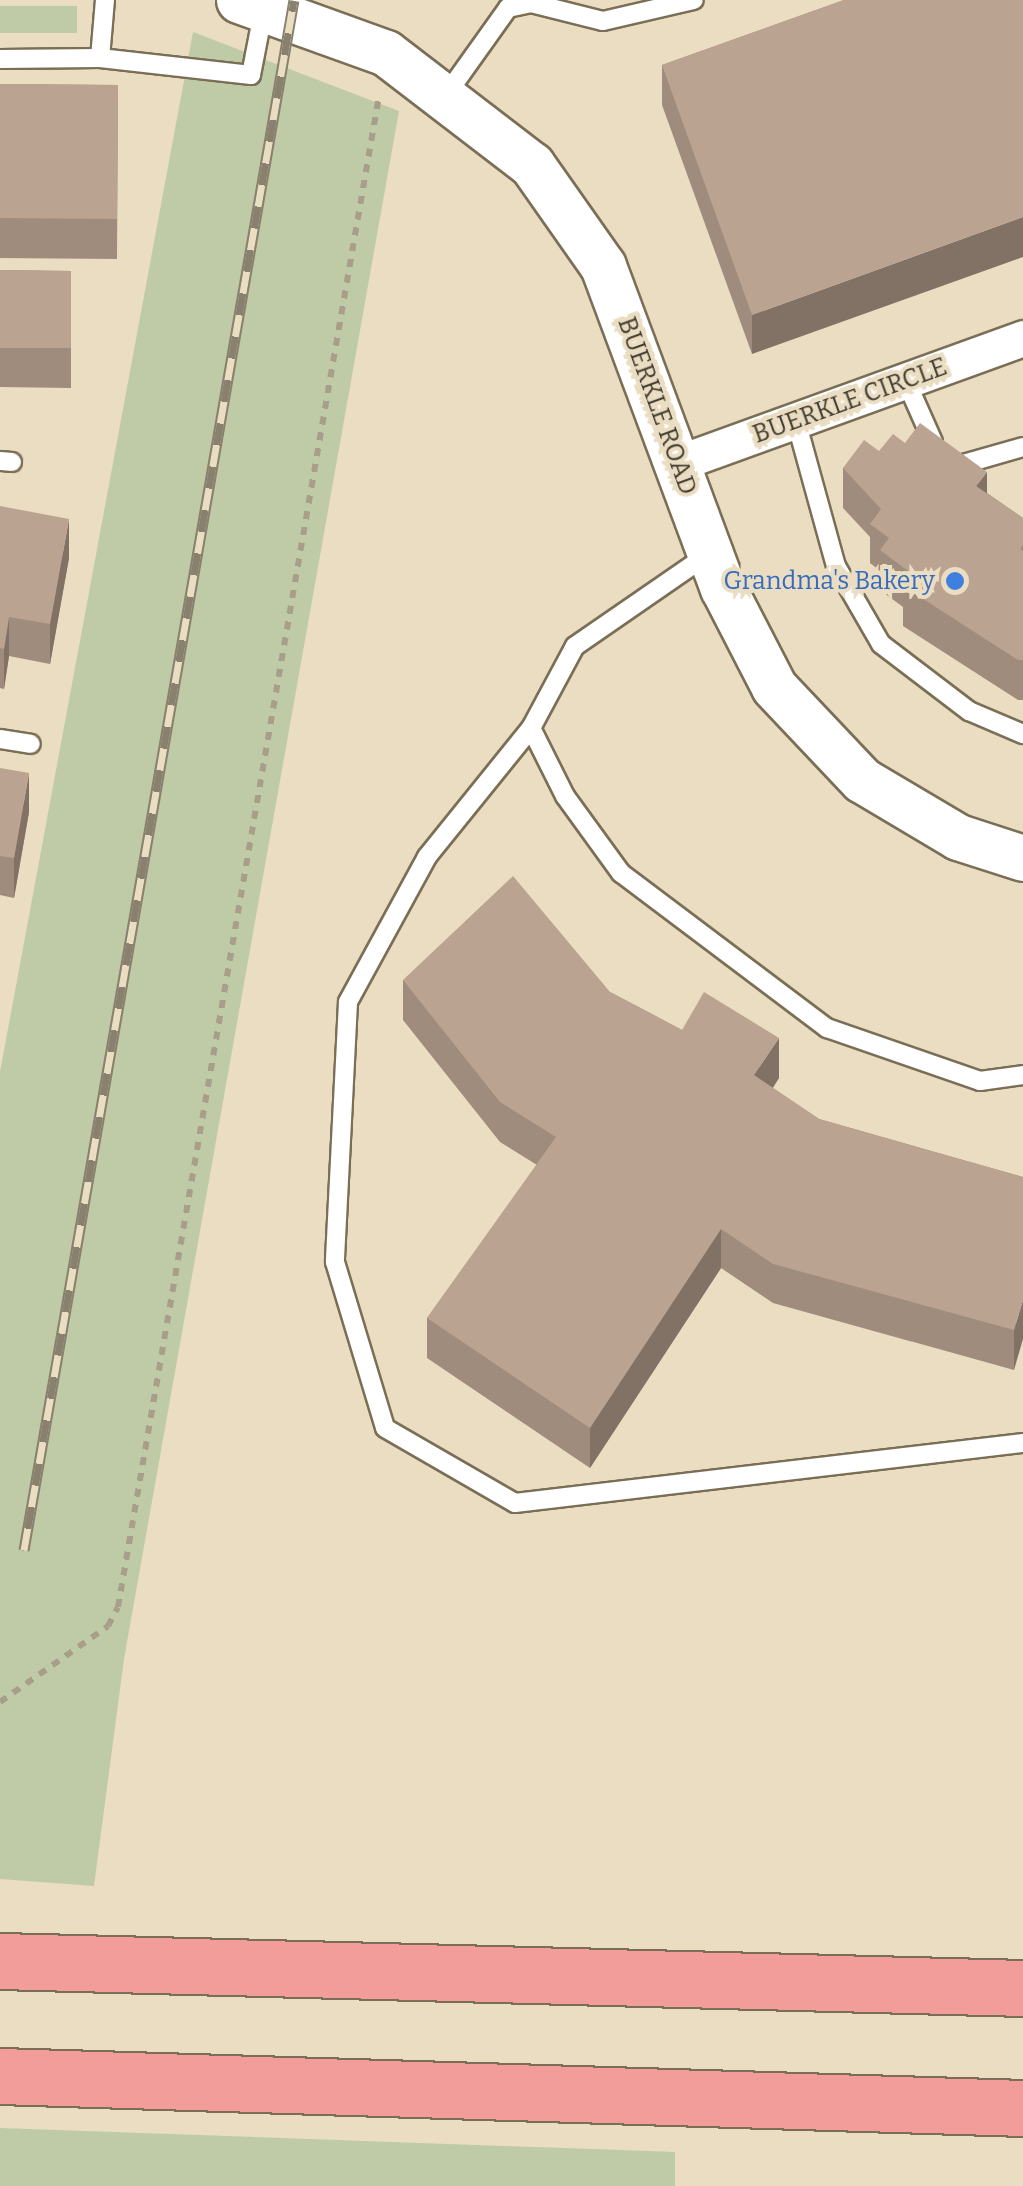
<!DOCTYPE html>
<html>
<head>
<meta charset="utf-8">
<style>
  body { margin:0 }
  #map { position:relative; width:1023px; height:2186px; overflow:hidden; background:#eaddc2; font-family:Bitter,serif }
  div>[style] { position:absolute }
  .green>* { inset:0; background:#becba6 }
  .path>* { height:6px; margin-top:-3px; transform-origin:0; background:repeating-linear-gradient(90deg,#a89e89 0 8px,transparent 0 16px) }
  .roads { filter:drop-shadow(2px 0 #7a6f56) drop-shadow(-2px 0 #7a6f56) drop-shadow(0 2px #7a6f56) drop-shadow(0 -2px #7a6f56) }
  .service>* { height:18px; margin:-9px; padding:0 9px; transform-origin:9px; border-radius:9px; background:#fff }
  .minor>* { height:35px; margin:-17.5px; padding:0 17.5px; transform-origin:17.5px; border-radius:17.5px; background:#fff }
  .tertiary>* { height:45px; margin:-22.5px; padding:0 22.5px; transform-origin:22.5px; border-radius:22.5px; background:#fff }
  .motorway>* { height:55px; margin:-27.5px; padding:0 27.5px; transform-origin:27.5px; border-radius:27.5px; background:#f29d9a }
  .rail>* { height:11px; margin-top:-5.5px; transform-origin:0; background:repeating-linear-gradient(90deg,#eaddc2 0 22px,#89806e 0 44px); box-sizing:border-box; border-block:2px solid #89806e }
  .wall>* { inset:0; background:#a08c7c }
  .shaded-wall>* { inset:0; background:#827265 }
  .building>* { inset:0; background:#baa390 }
  .dots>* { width:28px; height:28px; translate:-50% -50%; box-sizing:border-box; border:5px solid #eaddc2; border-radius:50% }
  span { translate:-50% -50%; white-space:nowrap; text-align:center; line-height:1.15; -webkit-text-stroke:8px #eaddc2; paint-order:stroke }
  .street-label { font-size:25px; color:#3f3a2f }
  .shop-label { font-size:25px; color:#366cbe }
  .right { translate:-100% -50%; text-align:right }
</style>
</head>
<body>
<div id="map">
  <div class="green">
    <div style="clip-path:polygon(0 6px,77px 6px,77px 33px,0 33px)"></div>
    <div style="clip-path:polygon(193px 32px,399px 111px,124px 1659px,94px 1886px,0 1879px,0 1072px)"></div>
    <div style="clip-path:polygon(0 2128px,675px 2152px,675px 2186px,0 2186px)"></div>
  </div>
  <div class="path">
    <div style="left:0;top:1702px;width:132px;rotate:-35.1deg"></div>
    <div style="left:108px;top:1626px;width:21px;rotate:-62deg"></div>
    <div style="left:118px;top:1607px;width:1533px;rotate:-80.2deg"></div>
  </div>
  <div class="roads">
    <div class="service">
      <div style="left:100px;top:58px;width:58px;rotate:-85.1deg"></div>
      <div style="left:0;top:59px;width:100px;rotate:-0.6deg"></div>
      <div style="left:100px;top:58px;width:152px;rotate:6.4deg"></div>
      <div style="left:251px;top:75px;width:68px;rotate:-79deg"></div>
      <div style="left:446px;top:95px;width:107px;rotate:-54.5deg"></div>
      <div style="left:508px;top:8px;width:24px;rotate:-12deg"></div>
      <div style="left:531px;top:3px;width:74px;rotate:14deg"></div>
      <div style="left:603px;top:21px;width:93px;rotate:-13deg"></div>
      <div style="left:906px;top:381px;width:67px;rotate:66.1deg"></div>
      <div style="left:796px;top:421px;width:150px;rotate:74.6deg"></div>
      <div style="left:836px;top:566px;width:90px;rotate:60deg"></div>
      <div style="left:881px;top:644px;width:111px;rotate:37.3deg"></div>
      <div style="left:969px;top:711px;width:59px;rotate:23.1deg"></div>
      <div style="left:0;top:461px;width:12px;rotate:5deg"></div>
      <div style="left:960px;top:465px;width:66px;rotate:-15.9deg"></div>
      <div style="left:710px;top:553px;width:164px;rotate:145.4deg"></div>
      <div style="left:575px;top:646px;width:93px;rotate:118.2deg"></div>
      <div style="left:531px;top:728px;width:76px;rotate:63.4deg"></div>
      <div style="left:565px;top:796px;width:95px;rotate:54deg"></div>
      <div style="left:621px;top:873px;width:258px;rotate:37deg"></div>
      <div style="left:827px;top:1028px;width:162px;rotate:19.1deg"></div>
      <div style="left:980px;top:1081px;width:43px;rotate:-7.9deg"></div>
      <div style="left:531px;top:728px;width:166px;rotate:128.9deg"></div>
      <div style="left:427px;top:857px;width:165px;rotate:118.6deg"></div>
      <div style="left:348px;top:1002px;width:260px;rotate:92.9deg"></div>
      <div style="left:335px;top:1262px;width:173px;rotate:73.2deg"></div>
      <div style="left:385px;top:1428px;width:150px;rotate:30deg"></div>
      <div style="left:515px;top:1503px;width:512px;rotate:-6.74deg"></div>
      <div style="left:0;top:739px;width:31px;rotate:9deg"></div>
    </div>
    <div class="minor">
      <div style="left:678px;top:463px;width:367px;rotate:-19.9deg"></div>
    </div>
    <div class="tertiary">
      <div style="left:239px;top:0;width:156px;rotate:19.8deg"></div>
      <div style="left:386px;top:53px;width:184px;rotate:37.5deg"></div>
      <div style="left:532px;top:165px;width:123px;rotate:54.9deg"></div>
      <div style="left:603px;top:266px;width:344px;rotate:69.6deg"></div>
      <div style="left:723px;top:588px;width:111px;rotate:62.7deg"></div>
      <div style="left:774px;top:687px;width:128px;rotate:46.6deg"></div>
      <div style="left:862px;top:780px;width:112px;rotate:30.7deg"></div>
      <div style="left:958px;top:837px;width:68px;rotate:17.9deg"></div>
    </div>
    <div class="motorway">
      <div style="left:0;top:1961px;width:1023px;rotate:1.51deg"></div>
      <div style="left:0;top:2076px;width:1024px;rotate:1.79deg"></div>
    </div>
  </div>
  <div class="rail">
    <div style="left:24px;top:1550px;width:1573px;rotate:-80.12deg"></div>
  </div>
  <div class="wall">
    <div style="clip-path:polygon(844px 0,752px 354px,662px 105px,662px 65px)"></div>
    <div style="clip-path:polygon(0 84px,118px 85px,117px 259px,0 258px)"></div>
    <div style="clip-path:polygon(0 270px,71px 271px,71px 388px,0 387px)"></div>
    <div style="clip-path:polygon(905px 443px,987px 493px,1023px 518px,1023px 700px,1018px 700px,903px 626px,903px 607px,880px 590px,880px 571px,870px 563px,870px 537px,843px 508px,843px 468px,879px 451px)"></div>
    <div style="clip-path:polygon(0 506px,69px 558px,50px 664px,9px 656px,4px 689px,0 688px)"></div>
    <div style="clip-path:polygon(0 768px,29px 812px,14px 898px,0 895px)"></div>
    <div style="clip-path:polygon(403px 980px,610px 992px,682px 1030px,779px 1078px,773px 1088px,819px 1119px,1023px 1177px,1014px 1370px,773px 1303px,721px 1268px,590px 1468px,427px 1358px,427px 1318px,537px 1165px,500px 1142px,403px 1020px)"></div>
  </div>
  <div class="shaded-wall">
    <div style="clip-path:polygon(1023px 217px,1023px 257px,752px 354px,752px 315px)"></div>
    <div style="clip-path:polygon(987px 472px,987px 511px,976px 486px)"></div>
    <div style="clip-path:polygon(69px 519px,69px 558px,50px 664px,50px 624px)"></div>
    <div style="clip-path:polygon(9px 617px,9px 656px,4px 689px,4px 649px)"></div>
    <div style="clip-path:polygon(29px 773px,29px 812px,14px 898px,14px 858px)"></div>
    <div style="clip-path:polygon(779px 1038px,779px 1078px,754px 1115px,754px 1075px)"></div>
    <div style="clip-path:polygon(721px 1229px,721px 1268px,590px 1468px,590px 1428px)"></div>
    <div style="clip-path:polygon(1023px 1300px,1023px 1339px,1014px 1370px,1014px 1330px)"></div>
  </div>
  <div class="building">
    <div style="clip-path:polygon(844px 0,1023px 0,1023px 217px,752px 315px,662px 65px)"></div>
    <div style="clip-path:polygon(0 84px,118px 85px,117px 219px,0 218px)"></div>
    <div style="clip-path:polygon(0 270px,71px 271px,71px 348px,0 348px)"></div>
    <div style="clip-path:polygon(920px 423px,987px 472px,976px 486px,1023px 518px,1023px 545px,1020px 549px,1023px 551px,1023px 660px,1018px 660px,903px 586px,912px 574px,880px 550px,889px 538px,870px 524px,881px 509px,843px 468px,864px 440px,879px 451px,893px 434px,905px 443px)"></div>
    <div style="clip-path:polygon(0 506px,69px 519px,50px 624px,9px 617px,4px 649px,0 648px)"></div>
    <div style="clip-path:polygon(0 768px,29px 773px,14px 858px,0 856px)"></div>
    <div style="clip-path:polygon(513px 876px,610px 992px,682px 1030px,704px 992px,779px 1038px,754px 1075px,819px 1119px,1023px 1177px,1023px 1300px,1014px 1330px,773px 1264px,721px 1229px,590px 1428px,427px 1318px,556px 1137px,500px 1102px,403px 980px)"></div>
  </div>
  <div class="dots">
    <div style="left:955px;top:581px;background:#3f7fe0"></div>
  </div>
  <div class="street-label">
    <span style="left:850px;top:401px;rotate:-20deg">BUERKLE CIRCLE</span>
    <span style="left:657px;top:406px;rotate:70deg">BUERKLE ROAD</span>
  </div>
  <div class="shop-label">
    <span class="right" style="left:935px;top:581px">Grandma's Bakery</span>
  </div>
</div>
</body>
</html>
